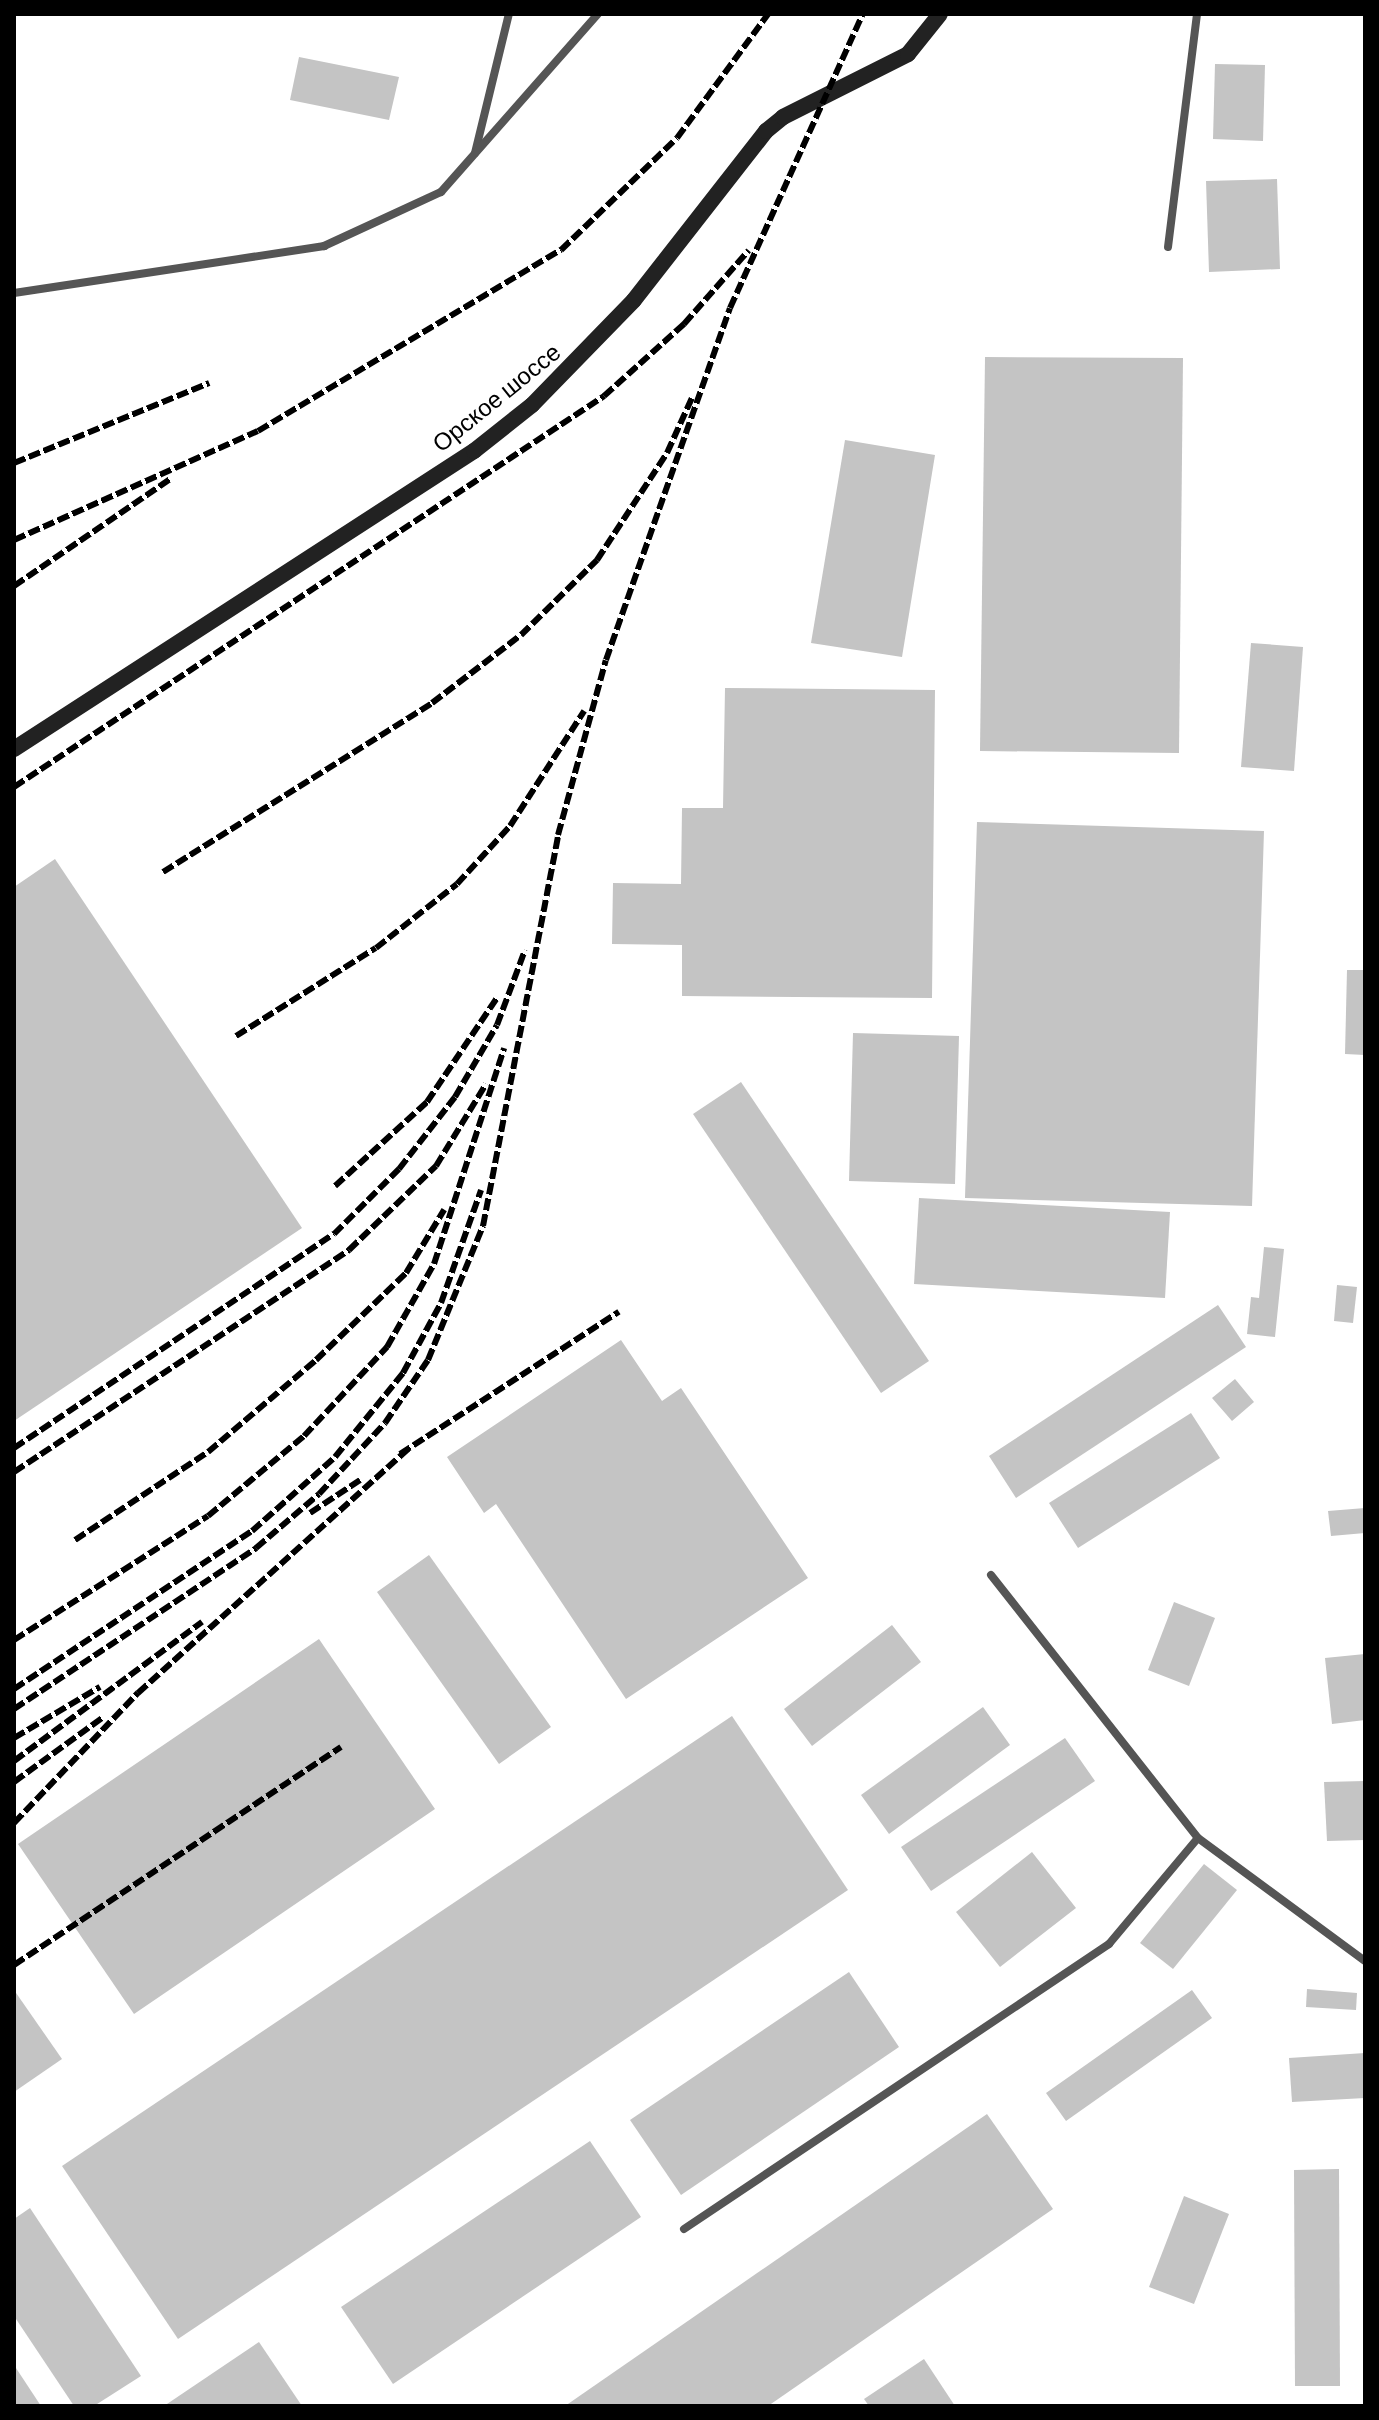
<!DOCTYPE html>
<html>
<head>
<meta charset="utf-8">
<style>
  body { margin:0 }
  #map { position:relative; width:1379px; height:2420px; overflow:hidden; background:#fff; font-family:Barlow,sans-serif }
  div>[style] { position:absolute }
  .building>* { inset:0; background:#c4c4c4 }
  .lane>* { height:8px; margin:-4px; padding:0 4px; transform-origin:4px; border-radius:4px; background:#555 }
  .secondary>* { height:16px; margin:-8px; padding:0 8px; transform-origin:8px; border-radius:8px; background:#222 }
  .rail>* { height:6px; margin-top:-3px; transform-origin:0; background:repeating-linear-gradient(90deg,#000 0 12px,transparent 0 16px) }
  span { translate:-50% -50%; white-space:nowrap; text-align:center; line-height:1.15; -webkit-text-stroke:6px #fff; paint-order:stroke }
  .street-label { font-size:24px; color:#000 }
  .frame { position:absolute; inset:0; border:16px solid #000; pointer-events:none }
</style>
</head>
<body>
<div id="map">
  <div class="building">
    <div style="clip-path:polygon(299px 57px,399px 77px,389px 120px,290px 100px)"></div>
    <div style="clip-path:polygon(1215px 64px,1265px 65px,1263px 141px,1213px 139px)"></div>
    <div style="clip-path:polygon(1277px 179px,1280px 269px,1209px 272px,1206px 181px)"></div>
    <div style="clip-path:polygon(985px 357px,1183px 358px,1179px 753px,980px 751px)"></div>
    <div style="clip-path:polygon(845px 440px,935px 455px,902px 657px,811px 643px)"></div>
    <div style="clip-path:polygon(1251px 643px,1303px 647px,1294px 771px,1241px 767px)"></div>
    <div style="clip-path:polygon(725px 688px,935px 690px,932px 998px,682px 996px,682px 945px,612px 944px,613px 883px,681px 884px,682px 808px,723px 808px)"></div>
    <div style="clip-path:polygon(977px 822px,1264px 831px,1252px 1206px,965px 1198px)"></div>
    <div style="clip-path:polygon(55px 859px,302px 1228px,14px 1421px,14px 887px)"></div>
    <div style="clip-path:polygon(1347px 970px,1365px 970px,1365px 1055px,1345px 1054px)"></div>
    <div style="clip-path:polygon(853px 1033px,959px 1036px,955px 1184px,849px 1181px)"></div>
    <div style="clip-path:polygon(741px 1082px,929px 1361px,881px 1393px,693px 1114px)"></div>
    <div style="clip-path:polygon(919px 1198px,1170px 1212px,1165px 1298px,914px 1284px)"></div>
    <div style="clip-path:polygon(1264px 1247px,1284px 1249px,1275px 1337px,1247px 1334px,1251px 1297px,1259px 1298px)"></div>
    <div style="clip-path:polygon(1337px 1285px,1357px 1287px,1353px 1323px,1334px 1321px)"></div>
    <div style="clip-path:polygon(1218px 1305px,1246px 1347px,1016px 1498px,989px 1456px)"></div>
    <div style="clip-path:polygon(621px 1340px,662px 1401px,681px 1388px,808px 1578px,626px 1699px,496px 1504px,484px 1513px,447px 1457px)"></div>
    <div style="clip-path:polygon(1235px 1379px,1254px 1402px,1232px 1421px,1212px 1398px)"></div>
    <div style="clip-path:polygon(1191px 1413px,1220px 1458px,1078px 1548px,1049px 1503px)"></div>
    <div style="clip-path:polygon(1365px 1508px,1365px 1533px,1331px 1536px,1328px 1511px)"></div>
    <div style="clip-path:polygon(429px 1555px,551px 1727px,499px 1764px,377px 1592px)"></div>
    <div style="clip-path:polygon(1174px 1602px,1215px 1618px,1189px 1686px,1148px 1670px)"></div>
    <div style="clip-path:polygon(892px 1625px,921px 1662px,812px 1746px,784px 1709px)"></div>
    <div style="clip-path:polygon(319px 1639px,435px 1809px,134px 2014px,18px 1844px)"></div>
    <div style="clip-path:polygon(1365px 1654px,1365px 1720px,1332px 1724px,1325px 1658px)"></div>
    <div style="clip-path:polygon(983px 1707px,1010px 1745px,889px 1834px,861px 1795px)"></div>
    <div style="clip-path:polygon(732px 1716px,848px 1890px,178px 2339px,62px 2166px)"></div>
    <div style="clip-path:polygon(1065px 1738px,1095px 1781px,931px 1891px,901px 1847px)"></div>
    <div style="clip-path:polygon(1365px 1781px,1365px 1840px,1327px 1841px,1324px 1782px)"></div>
    <div style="clip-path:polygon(1032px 1852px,1076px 1908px,1000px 1967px,956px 1912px)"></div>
    <div style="clip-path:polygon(1204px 1864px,1237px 1890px,1173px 1969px,1140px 1943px)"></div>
    <div style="clip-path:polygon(849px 1972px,899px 2047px,681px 2195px,630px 2120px)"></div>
    <div style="clip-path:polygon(1307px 1989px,1357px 1993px,1356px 2010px,1306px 2007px)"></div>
    <div style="clip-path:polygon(14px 1990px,62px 2059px,14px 2092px)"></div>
    <div style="clip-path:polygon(1192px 1990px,1212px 2018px,1066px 2121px,1046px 2093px)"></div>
    <div style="clip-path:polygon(1365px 2053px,1365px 2098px,1292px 2102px,1289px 2058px)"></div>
    <div style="clip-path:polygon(987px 2114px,1053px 2209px,768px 2406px,565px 2406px)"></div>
    <div style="clip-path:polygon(590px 2141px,641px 2217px,393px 2384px,341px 2307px)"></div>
    <div style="clip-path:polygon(1339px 2169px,1340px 2386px,1295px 2386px,1294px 2170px)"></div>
    <div style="clip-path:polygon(1184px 2196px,1229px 2214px,1194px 2304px,1149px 2287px)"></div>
    <div style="clip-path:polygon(30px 2208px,141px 2376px,94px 2406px,74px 2406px,14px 2316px,14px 2219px)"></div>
    <div style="clip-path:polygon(259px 2342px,302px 2406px,164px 2406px)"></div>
    <div style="clip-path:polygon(924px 2359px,955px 2406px,869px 2406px,864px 2399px)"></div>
    <div style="clip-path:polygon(14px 2365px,41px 2406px,14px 2406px)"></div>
  </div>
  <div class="lane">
    <div style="left:475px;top:153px;width:143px;rotate:-76.3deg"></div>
    <div style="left:1168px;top:247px;width:235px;rotate:-82.9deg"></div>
    <div style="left:14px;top:293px;width:314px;rotate:-8.6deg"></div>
    <div style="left:324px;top:246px;width:129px;rotate:-24.8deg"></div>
    <div style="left:441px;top:192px;width:237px;rotate:-48.6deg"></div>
    <div style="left:991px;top:1575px;width:335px;rotate:51.8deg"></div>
    <div style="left:1198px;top:1838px;width:207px;rotate:36.4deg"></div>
    <div style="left:684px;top:2229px;width:512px;rotate:-33.85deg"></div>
    <div style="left:1109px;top:1944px;width:138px;rotate:-50deg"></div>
  </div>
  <div class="secondary">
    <div style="left:14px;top:749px;width:548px;rotate:-32.94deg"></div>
    <div style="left:474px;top:451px;width:74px;rotate:-38.4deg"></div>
    <div style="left:532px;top:405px;width:146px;rotate:-45.8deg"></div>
    <div style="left:634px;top:300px;width:214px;rotate:-52deg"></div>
    <div style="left:766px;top:131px;width:22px;rotate:-39deg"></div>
    <div style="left:783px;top:117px;width:140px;rotate:-26.7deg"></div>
    <div style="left:908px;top:54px;width:51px;rotate:-51.3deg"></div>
  </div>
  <div class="rail">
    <div style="left:14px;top:463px;width:211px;rotate:-22.3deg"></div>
    <div style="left:14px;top:540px;width:267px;rotate:-24.1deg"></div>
    <div style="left:258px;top:431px;width:353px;rotate:-30.9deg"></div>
    <div style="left:561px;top:250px;width:161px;rotate:-44deg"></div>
    <div style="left:677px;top:138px;width:154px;rotate:-53.7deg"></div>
    <div style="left:14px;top:586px;width:191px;rotate:-34.4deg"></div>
    <div style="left:14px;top:787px;width:708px;rotate:-33.53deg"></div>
    <div style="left:604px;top:396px;width:108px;rotate:-42deg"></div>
    <div style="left:684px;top:324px;width:98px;rotate:-48.7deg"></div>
    <div style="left:163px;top:872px;width:318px;rotate:-32.1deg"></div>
    <div style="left:432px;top:703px;width:112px;rotate:-37.4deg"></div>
    <div style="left:521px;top:635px;width:107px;rotate:-44.6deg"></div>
    <div style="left:597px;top:560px;width:128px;rotate:-56.8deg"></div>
    <div style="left:667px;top:453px;width:60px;rotate:-65.6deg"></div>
    <div style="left:236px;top:1036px;width:165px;rotate:-32.2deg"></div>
    <div style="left:376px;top:948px;width:103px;rotate:-38.3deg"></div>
    <div style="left:457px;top:884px;width:79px;rotate:-47.6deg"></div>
    <div style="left:510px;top:826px;width:137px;rotate:-57.2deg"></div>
    <div style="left:335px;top:1186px;width:125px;rotate:-42.4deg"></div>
    <div style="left:427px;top:1102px;width:125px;rotate:-56.1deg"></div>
    <div style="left:14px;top:1448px;width:385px;rotate:-33.8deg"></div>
    <div style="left:334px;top:1234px;width:92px;rotate:-45deg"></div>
    <div style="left:399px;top:1169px;width:91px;rotate:-52.1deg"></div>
    <div style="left:455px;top:1097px;width:83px;rotate:-59.7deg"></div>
    <div style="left:497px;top:1025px;width:80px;rotate:-69.5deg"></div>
    <div style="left:400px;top:1454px;width:261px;rotate:-33deg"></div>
    <div style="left:14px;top:1472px;width:402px;rotate:-33.5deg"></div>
    <div style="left:349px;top:1250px;width:121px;rotate:-44deg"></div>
    <div style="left:436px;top:1166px;width:96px;rotate:-58.6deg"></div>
    <div style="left:310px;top:1513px;width:60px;rotate:-33.4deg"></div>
    <div style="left:75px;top:1540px;width:159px;rotate:-33.5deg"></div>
    <div style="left:208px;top:1452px;width:142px;rotate:-40.4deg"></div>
    <div style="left:316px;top:1360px;width:125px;rotate:-44deg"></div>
    <div style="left:406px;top:1273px;width:74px;rotate:-58.9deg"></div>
    <div style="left:14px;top:1640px;width:230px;rotate:-32.6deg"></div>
    <div style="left:208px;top:1516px;width:125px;rotate:-39.8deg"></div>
    <div style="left:304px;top:1436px;width:122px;rotate:-47deg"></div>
    <div style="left:387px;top:1347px;width:95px;rotate:-60.5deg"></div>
    <div style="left:434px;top:1264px;width:227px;rotate:-72deg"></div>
    <div style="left:14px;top:1689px;width:286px;rotate:-33.6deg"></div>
    <div style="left:252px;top:1531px;width:111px;rotate:-41.7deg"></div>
    <div style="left:335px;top:1457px;width:108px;rotate:-51deg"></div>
    <div style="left:403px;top:1373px;width:80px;rotate:-61.5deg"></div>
    <div style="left:441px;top:1303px;width:120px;rotate:-70.5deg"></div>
    <div style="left:14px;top:1709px;width:291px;rotate:-33.6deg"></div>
    <div style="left:256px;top:1548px;width:83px;rotate:-40.6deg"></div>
    <div style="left:319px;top:1494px;width:97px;rotate:-47.1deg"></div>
    <div style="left:385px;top:1423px;width:76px;rotate:-55.7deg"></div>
    <div style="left:428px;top:1360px;width:145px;rotate:-67.7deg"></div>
    <div style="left:483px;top:1226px;width:398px;rotate:-79.1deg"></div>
    <div style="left:558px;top:835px;width:181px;rotate:-74.7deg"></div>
    <div style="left:606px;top:660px;width:373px;rotate:-70.6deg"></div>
    <div style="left:730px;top:308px;width:323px;rotate:-65.7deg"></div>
    <div style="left:14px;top:1738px;width:100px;rotate:-30.7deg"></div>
    <div style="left:14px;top:1761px;width:234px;rotate:-36.5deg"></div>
    <div style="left:14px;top:1782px;width:109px;rotate:-36deg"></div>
    <div style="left:14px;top:1823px;width:180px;rotate:-46.4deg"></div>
    <div style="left:138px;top:1693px;width:364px;rotate:-42.1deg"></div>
    <div style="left:14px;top:1965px;width:393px;rotate:-33.7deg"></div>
  </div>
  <div class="street-label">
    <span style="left:496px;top:397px;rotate:-39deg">Орское шоссе</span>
  </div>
  <div class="frame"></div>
</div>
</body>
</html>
